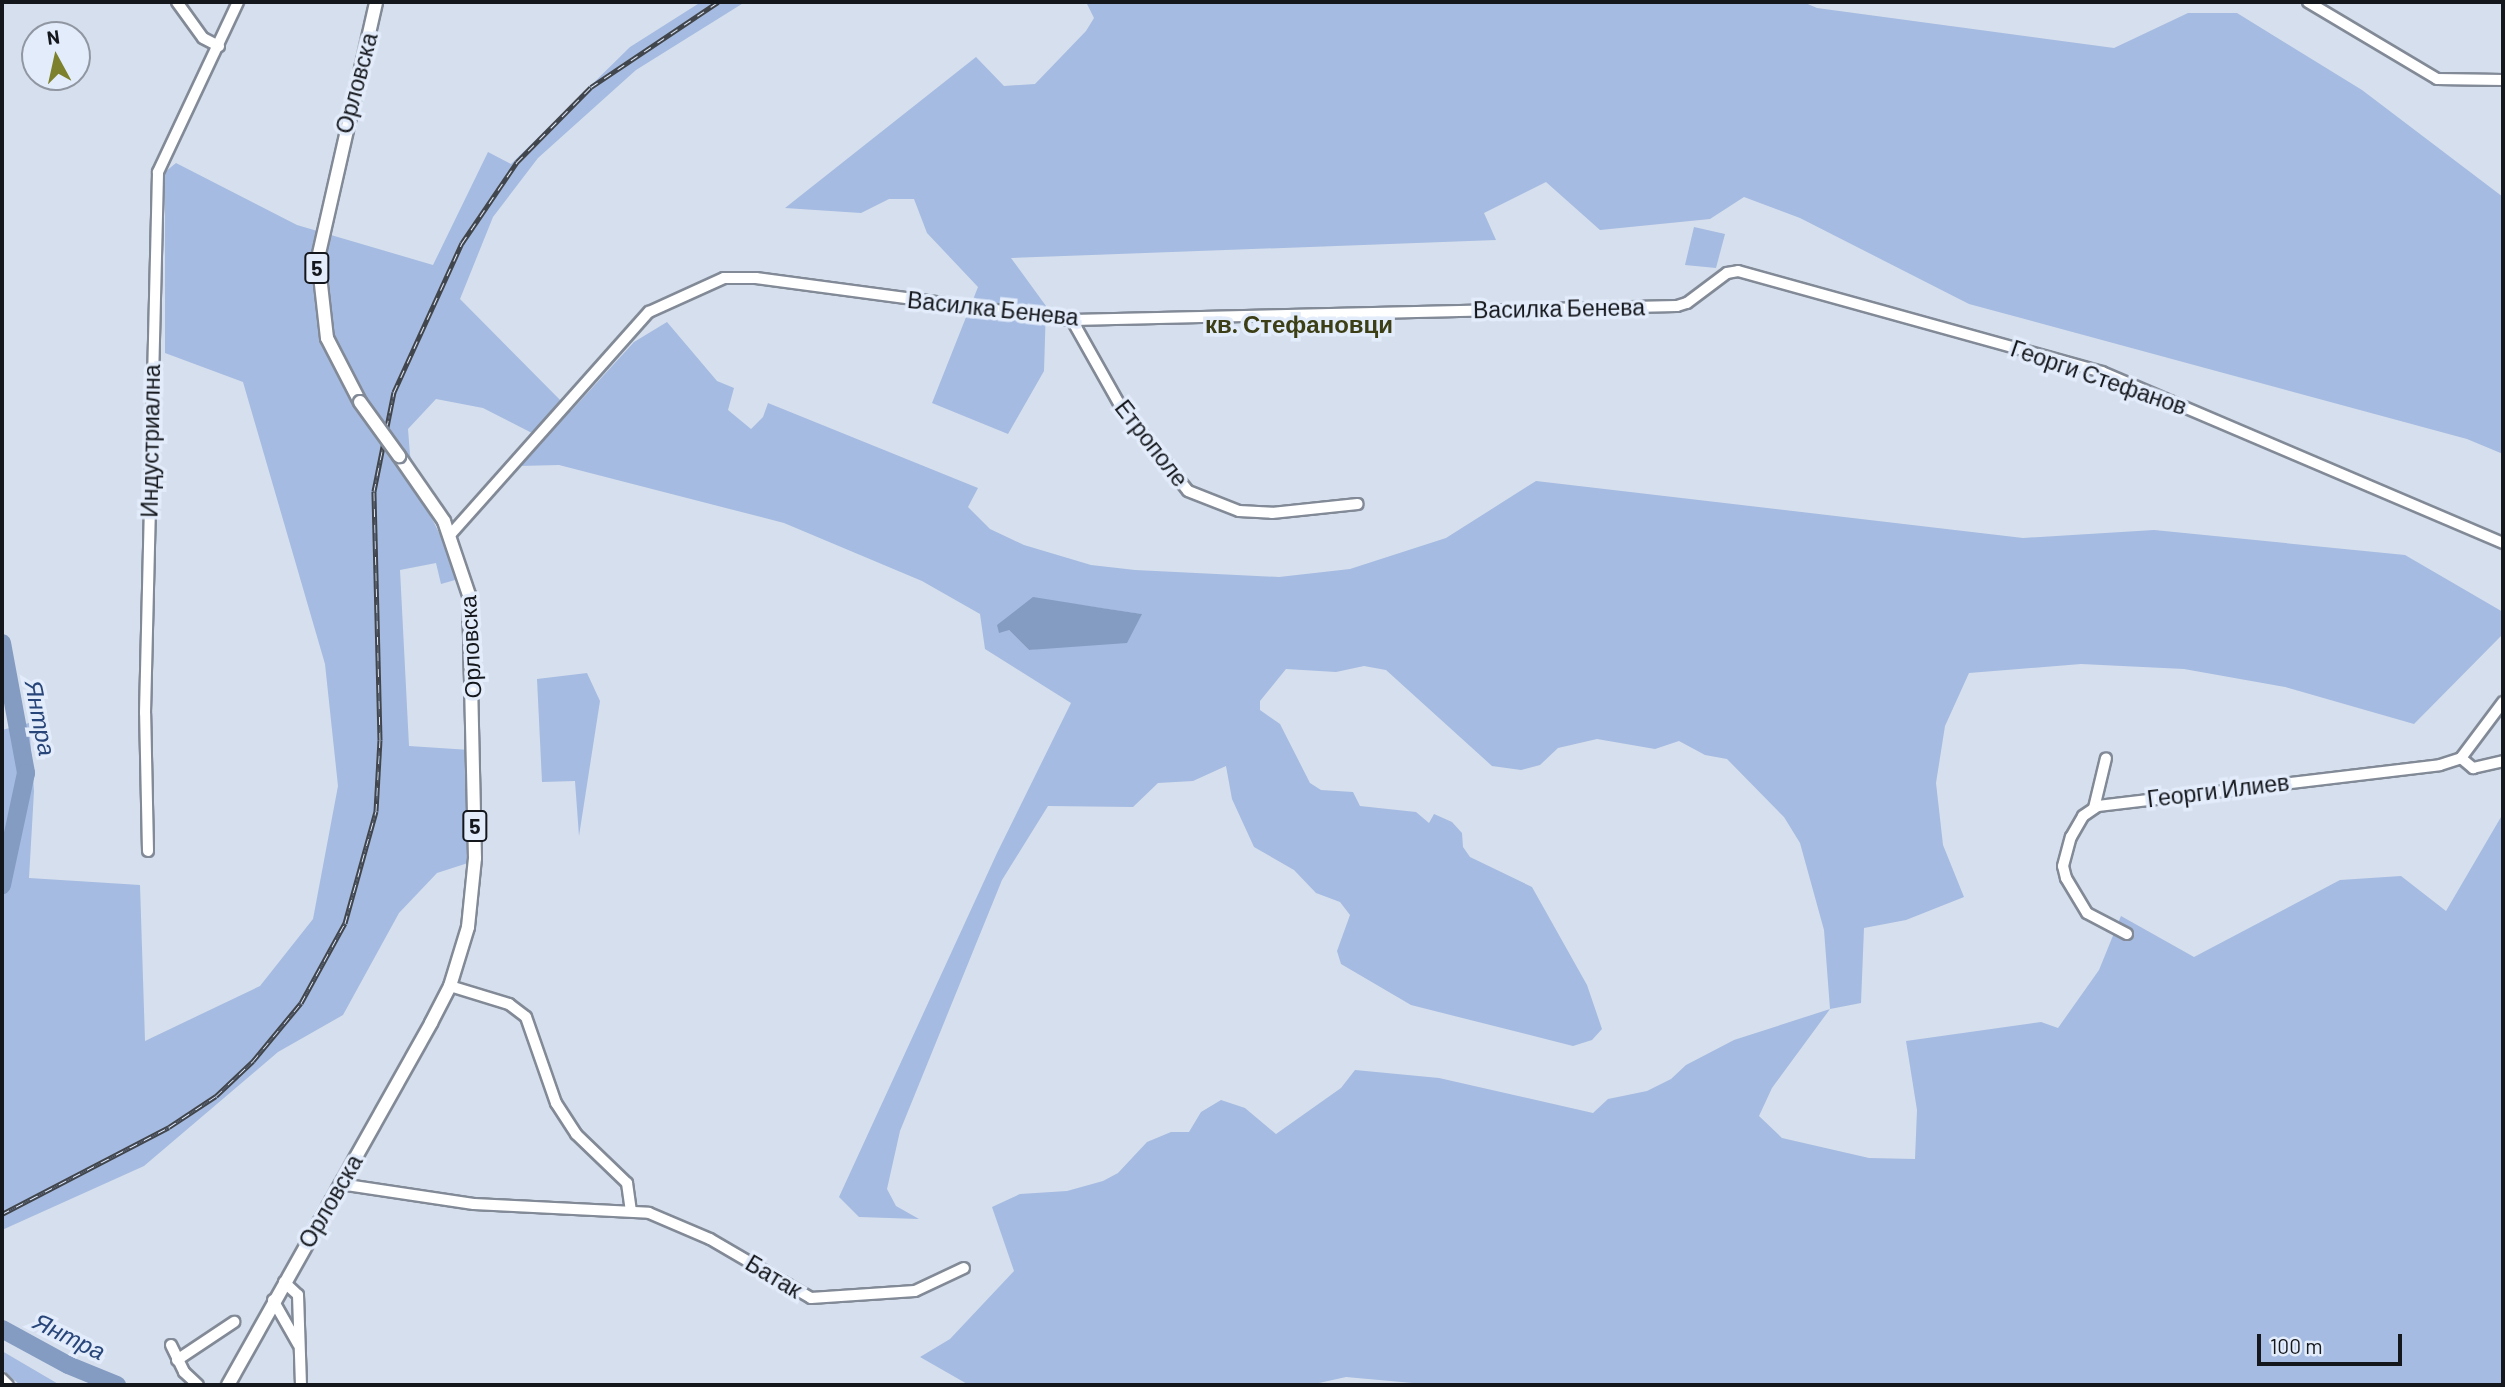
<!DOCTYPE html>
<html>
<head>
<meta charset="utf-8">
<style>
  body { margin:0 }
  #map { position:relative; width:2505px; height:1387px; overflow:hidden; background:#d6dfed; font-family:Barlow,sans-serif }
  div>[style] { position:absolute }
  .green>* { inset:0; background:#a5bbe1 }
  .water>* { inset:0; background:#849bc2 }
  .river>* { height:18px; margin:-9px; padding:0 9px; transform-origin:9px; border-radius:9px; background:#849bc2 }
  .roads { filter:drop-shadow(2px 0 #828a97) drop-shadow(-2px 0 #828a97) drop-shadow(0 2px #828a97) drop-shadow(0 -2px #828a97) }
  .minor>* { height:10px; margin:-5px; padding:0 5px; transform-origin:5px; border-radius:5px; background:#fff }
  .major>* { height:12px; margin:-6px; padding:0 6px; transform-origin:6px; border-radius:6px; background:#fff }
  .rail>* { height:5px; margin-top:-2.5px; transform-origin:0; background:repeating-linear-gradient(90deg,#e3ecfb 0 8px,#41454c 0 16px); box-sizing:border-box; border-block:2px solid #41454c }
  .bridges { filter:drop-shadow(2px 0 #828a97) drop-shadow(-2px 0 #828a97) drop-shadow(0 2px #828a97) drop-shadow(0 -2px #828a97) }
  .major-bridge>* { height:12px; margin:-6px; padding:0 6px; transform-origin:6px; border-radius:6px; background:#fff }
  span { translate:-50% -50%; white-space:nowrap; text-align:center; line-height:1.15; -webkit-text-stroke:7px #e3ecfb; paint-order:stroke }
  .shield-label span { padding:2px 5px; background:#e3ecfb; border:2px solid; border-radius:5px; -webkit-text-stroke-width:0 }
  .shield-label { font-size:21px; color:#14171c; font-weight:700 }
  .street-label { font-size:23px; color:#14171c }
  .neighbourhood-label { font-size:24px; color:#3c3e15; font-weight:700 }
  .water-label { font-size:24px; color:#284579; font-style:italic }
  .frame { position:absolute; inset:0; border:4px solid #14171c; pointer-events:none }
  .north { position:absolute; left:21px; top:21px; width:70px; height:70px; box-sizing:border-box; background:#e3ecfb; border:2px solid #9097a2; border-radius:50%; rotate:352deg; font-size:19px; font-weight:700; line-height:28px; text-align:center; color:#14171c }
  .north::after { content:''; display:block; margin:auto; width:24px; height:32px; background:#7e812b; clip-path:polygon(50% 0,100% 100%,50% 72%,0 100%) }
  .scale { position:absolute; left:2257px; top:1334px; width:145px; height:32px; box-sizing:border-box; border:4px solid #14171c; border-top:0; padding-left:9px; font-size:21px; line-height:24px; white-space:nowrap; color:#14171c; -webkit-text-stroke:5px #e3ecfb; paint-order:stroke }
</style>
</head>
<body>
<div id="map">
  <div class="green">
    <div style="clip-path:polygon(evenodd,701px 2px,745px 2px,636px 70px,538px 158px,493px 217px,460px 299px,571px 411px,634px 342px,667px 322px,717px 381px,734px 388px,728px 410px,751px 429px,763px 417px,768px 403px,978px 488px,968px 507px,990px 529px,1024px 545px,1091px 565px,1135px 570px,1279px 577px,1350px 569px,1446px 538px,1536px 481px,2023px 538px,2154px 530px,2405px 555px,2503px 612px,2503px 634px,2414px 724px,2285px 687px,2184px 669px,2081px 664px,1969px 673px,1945px 726px,1936px 783px,1943px 845px,1964px 897px,1906px 920px,1864px 928px,1861px 1003px,1830px 1009px,1772px 1088px,1759px 1116px,1782px 1138px,1869px 1158px,1915px 1159px,1917px 1110px,1906px 1041px,2041px 1022px,2058px 1028px,2099px 970px,2121px 916px,2194px 957px,2340px 880px,2401px 876px,2446px 911px,2501px 817px,2503px 1385px,1435px 1385px,1346px 1377px,1310px 1385px,969px 1385px,920px 1357px,950px 1339px,1014px 1271px,992px 1207px,1020px 1194px,1067px 1191px,1103px 1181px,1118px 1173px,1147px 1142px,1171px 1132px,1189px 1132px,1201px 1112px,1221px 1100px,1245px 1108px,1276px 1134px,1341px 1088px,1355px 1070px,1439px 1078px,1593px 1113px,1608px 1099px,1647px 1091px,1671px 1079px,1686px 1065px,1734px 1040px,1830px 1009px,1824px 930px,1800px 843px,1784px 817px,1727px 759px,1705px 755px,1679px 741px,1655px 749px,1597px 739px,1558px 748px,1540px 765px,1521px 770px,1492px 766px,1386px 670px,1364px 666px,1336px 672px,1286px 669px,1260px 701px,1260px 710px,1280px 724px,1310px 783px,1321px 790px,1353px 792px,1360px 806px,1416px 812px,1429px 823px,1434px 814px,1452px 822px,1462px 833px,1463px 847px,1470px 857px,1532px 887px,1587px 985px,1602px 1029px,1592px 1040px,1573px 1046px,1411px 1005px,1341px 964px,1337px 951px,1350px 915px,1340px 902px,1316px 893px,1294px 870px,1254px 847px,1232px 799px,1226px 766px,1193px 781px,1158px 783px,1133px 807px,1048px 806px,1002px 880px,900px 1131px,887px 1189px,896px 1206px,919px 1219px,859px 1217px,839px 1197px,997px 853px,1071px 703px,985px 649px,980px 614px,922px 581px,784px 523px,559px 465px,518px 466px,532px 433px,483px 408px,436px 399px,408px 429px,410px 455px,426px 507px,462px 578px,441px 584px,436px 563px,400px 570px,409px 746px,470px 750px,471px 862px,437px 873px,399px 913px,343px 1015px,278px 1052px,144px 1166px,2px 1230px,2px 730px,29px 723px,34px 791px,29px 878px,140px 885px,145px 1041px,260px 986px,313px 919px,338px 786px,325px 664px,243px 382px,165px 353px,165px 172px,176px 163px,297px 225px,433px 265px,488px 152px,511px 164px,630px 47px,701px 2px,1033px 598px,1141px 614px,1069px 644px,1029px 650px,1009px 630px,1033px 598px)"></div>
    <div style="clip-path:polygon(1086px 2px,1803px 2px,1817px 8px,2114px 48px,2188px 13px,2237px 13px,2362px 90px,2503px 197px,2503px 454px,2467px 439px,1969px 304px,1800px 218px,1744px 197px,1710px 219px,1600px 230px,1546px 182px,1484px 213px,1496px 240px,1011px 258px,1046px 306px,1044px 371px,1008px 434px,932px 403px,978px 287px,927px 233px,914px 199px,889px 199px,861px 213px,785px 208px,976px 57px,1004px 86px,1035px 84px,1086px 31px,1094px 18px)"></div>
    <div style="clip-path:polygon(1694px 227px,1725px 234px,1716px 268px,1685px 265px)"></div>
    <div style="clip-path:polygon(587px 673px,600px 701px,579px 836px,575px 781px,542px 782px,537px 679px)"></div>
    <div style="clip-path:polygon(2px 1351px,60px 1385px,20px 1385px,2px 1369px)"></div>
  </div>
  <div class="water">
    <div style="clip-path:polygon(1033px 597px,1102px 608px,1142px 614px,1127px 643px,1029px 650px,1009px 630px,999px 633px,997px 625px)"></div>
  </div>
  <div class="river">
    <div style="left:2px;top:643px;width:132px;rotate:79.5deg"></div>
    <div style="left:26px;top:773px;width:115px;rotate:102.1deg"></div>
    <div style="left:2px;top:1329px;width:75px;rotate:28.6deg"></div>
    <div style="left:68px;top:1365px;width:53px;rotate:22.2deg"></div>
  </div>
  <div class="roads">
    <div class="minor">
      <div style="left:177px;top:2px;width:44px;rotate:54.2deg"></div>
      <div style="left:203px;top:38px;width:18px;rotate:27deg"></div>
      <div style="left:2308px;top:2px;width:150px;rotate:30.8deg"></div>
      <div style="left:2437px;top:79px;width:66px;rotate:0.9deg"></div>
      <div style="left:1072px;top:320px;width:100px;rotate:60.6deg"></div>
      <div style="left:1121px;top:407px;width:107px;rotate:51.4deg"></div>
      <div style="left:1188px;top:491px;width:55px;rotate:21.4deg"></div>
      <div style="left:1239px;top:511px;width:33px;rotate:3deg"></div>
      <div style="left:1272px;top:513px;width:86px;rotate:-6deg"></div>
      <div style="left:450px;top:535px;width:299px;rotate:-48.3deg"></div>
      <div style="left:649px;top:312px;width:82px;rotate:-24.4deg"></div>
      <div style="left:724px;top:278px;width:32px"></div>
      <div style="left:756px;top:278px;width:319px;rotate:7.6deg"></div>
      <div style="left:1072px;top:320px;width:605px;rotate:-1.33deg"></div>
      <div style="left:1677px;top:306px;width:10px;rotate:-17deg"></div>
      <div style="left:1687px;top:303px;width:50px;rotate:-36.9deg"></div>
      <div style="left:1727px;top:273px;width:11px;rotate:-10deg"></div>
      <div style="left:1738px;top:271px;width:378px;rotate:15.5deg"></div>
      <div style="left:2102px;top:372px;width:436px;rotate:23.1deg"></div>
      <div style="left:2461px;top:758px;width:70px;rotate:-53.1deg"></div>
      <div style="left:2094px;top:808px;width:51px;rotate:-76.5deg"></div>
      <div style="left:148px;top:851px;width:138px;rotate:-91.2deg"></div>
      <div style="left:145px;top:713px;width:541px;rotate:-88.62deg"></div>
      <div style="left:158px;top:172px;width:188px;rotate:-64.8deg"></div>
      <div style="left:2127px;top:934px;width:45px;rotate:-152.3deg"></div>
      <div style="left:2087px;top:913px;width:41px;rotate:-121deg"></div>
      <div style="left:2066px;top:878px;width:12px;rotate:-104deg"></div>
      <div style="left:2063px;top:866px;width:30px;rotate:-75deg"></div>
      <div style="left:2071px;top:837px;width:24px;rotate:-60deg"></div>
      <div style="left:2083px;top:816px;width:18px;rotate:-34deg"></div>
      <div style="left:2098px;top:806px;width:344px;rotate:-6.8deg"></div>
      <div style="left:2440px;top:765px;width:22px;rotate:-18deg"></div>
      <div style="left:2461px;top:758px;width:16px;rotate:40deg"></div>
      <div style="left:2473px;top:768px;width:31px;rotate:-13deg"></div>
      <div style="left:450px;top:986px;width:62px;rotate:17deg"></div>
      <div style="left:509px;top:1004px;width:21px;rotate:37deg"></div>
      <div style="left:526px;top:1017px;width:91px;rotate:70.8deg"></div>
      <div style="left:556px;top:1103px;width:37px;rotate:57deg"></div>
      <div style="left:576px;top:1134px;width:71px;rotate:43.9deg"></div>
      <div style="left:627px;top:1183px;width:28px;rotate:82deg"></div>
      <div style="left:340px;top:1184px;width:135px;rotate:8.5deg"></div>
      <div style="left:474px;top:1204px;width:175px;rotate:2.9deg"></div>
      <div style="left:649px;top:1213px;width:66px;rotate:23.1deg"></div>
      <div style="left:710px;top:1239px;width:117px;rotate:30.3deg"></div>
      <div style="left:811px;top:1298px;width:104px;rotate:-3.9deg"></div>
      <div style="left:915px;top:1291px;width:54px;rotate:-25.1deg"></div>
      <div style="left:284px;top:1282px;width:19px;rotate:43deg"></div>
      <div style="left:298px;top:1295px;width:90px;rotate:88.1deg"></div>
      <div style="left:273px;top:1300px;width:51px;rotate:60.4deg"></div>
      <div style="left:171px;top:1345px;width:30px;rotate:64deg"></div>
      <div style="left:184px;top:1372px;width:19px;rotate:43deg"></div>
      <div style="left:177px;top:1360px;width:69px;rotate:-33.7deg"></div>
      <div style="left:2px;top:1379px;width:8px;rotate:45deg"></div>
    </div>
    <div class="major">
      <div style="left:360px;top:402px;width:72px;rotate:-117.3deg"></div>
      <div style="left:327px;top:338px;width:81px;rotate:-96.4deg"></div>
      <div style="left:318px;top:258px;width:262px;rotate:-77.2deg"></div>
      <div style="left:228px;top:1385px;width:415px;rotate:-60.7deg"></div>
      <div style="left:431px;top:1023px;width:42px;rotate:-62.8deg"></div>
      <div style="left:450px;top:986px;width:62px;rotate:-73deg"></div>
      <div style="left:468px;top:927px;width:69px;rotate:-84.2deg"></div>
      <div style="left:475px;top:858px;width:263px;rotate:-91.3deg"></div>
      <div style="left:469px;top:595px;width:78px;rotate:-108.7deg"></div>
      <div style="left:444px;top:521px;width:79px;rotate:-124.7deg"></div>
    </div>
  </div>
  <div class="rail">
    <div style="left:2px;top:1214px;width:188px;rotate:-27.5deg"></div>
    <div style="left:169px;top:1127px;width:56px;rotate:-33.4deg"></div>
    <div style="left:216px;top:1096px;width:51px;rotate:-43.4deg"></div>
    <div style="left:253px;top:1061px;width:75px;rotate:-50.4deg"></div>
    <div style="left:301px;top:1003px;width:91px;rotate:-61.2deg"></div>
    <div style="left:345px;top:923px;width:116px;rotate:-74.5deg"></div>
    <div style="left:376px;top:811px;width:71px;rotate:-86.8deg"></div>
    <div style="left:380px;top:740px;width:249px;rotate:-91.4deg"></div>
    <div style="left:374px;top:491px;width:101px;rotate:-78.6deg"></div>
    <div style="left:394px;top:392px;width:164px;rotate:-65.5deg"></div>
    <div style="left:462px;top:243px;width:98px;rotate:-55.8deg"></div>
    <div style="left:517px;top:162px;width:105px;rotate:-45.4deg"></div>
    <div style="left:591px;top:87px;width:153px;rotate:-33.8deg"></div>
  </div>
  <div class="bridges">
    <div class="major-bridge">
      <div style="left:360px;top:402px;width:67px;rotate:54.2deg"></div>
    </div>
  </div>
  <div class="shield-label">
    <span style="left:317px;top:268px">5</span>
    <span style="left:475px;top:826px">5</span>
  </div>
  <div class="street-label">
    <span style="left:356px;top:83px;rotate:-75deg">Орловска</span>
    <span style="left:993px;top:308px;rotate:6deg">Василка Бенева</span>
    <span style="left:1559px;top:308px;rotate:-1deg">Василка Бенева</span>
    <span style="left:2099px;top:377px;rotate:19deg">Георги Стефанов</span>
    <span style="left:150px;top:441px;rotate:-89deg">Индустриална</span>
    <span style="left:1152px;top:443px;rotate:52deg">Етрополе</span>
    <span style="left:470px;top:647px;rotate:-93deg">Орловска</span>
    <span style="left:2218px;top:790px;rotate:-7deg">Георги Илиев</span>
    <span style="left:330px;top:1201px;rotate:-60deg">Орловска</span>
    <span style="left:774px;top:1276px;rotate:31deg">Батак</span>
  </div>
  <div class="neighbourhood-label">
    <span style="left:1299px;top:324px">кв. Стефановци</span>
  </div>
  <div class="water-label">
    <span style="left:41px;top:718px;rotate:79deg">Янтра</span>
    <span style="left:70px;top:1336px;rotate:26deg">Янтра</span>
  </div>
  <div class="frame"></div>
  <div class="north">N</div>
  <div class="scale">100 m</div>
</div>
</body>
</html>
